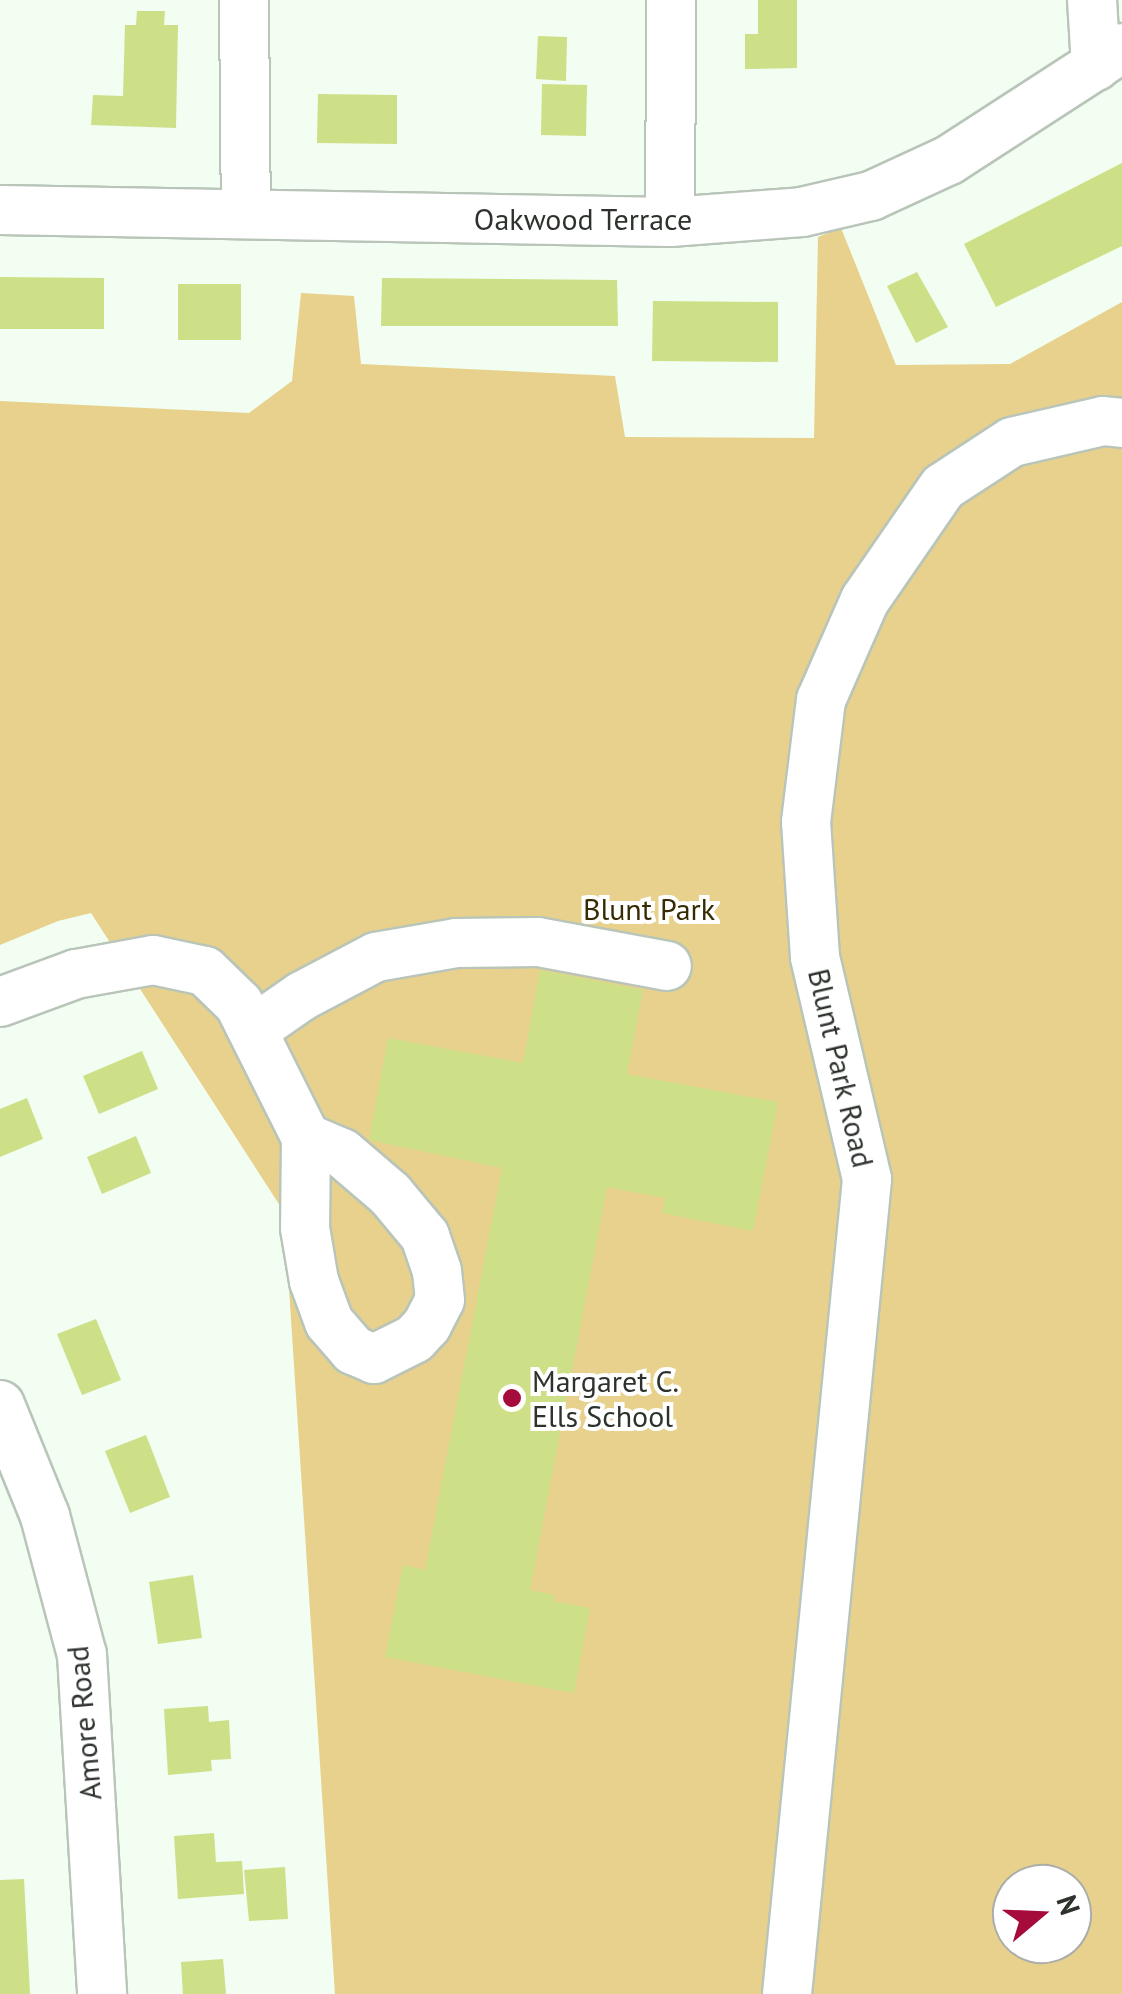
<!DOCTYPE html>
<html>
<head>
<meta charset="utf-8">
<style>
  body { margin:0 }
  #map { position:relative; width:1122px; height:1994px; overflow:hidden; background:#f1fef1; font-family:"PT Sans",sans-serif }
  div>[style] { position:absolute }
  .green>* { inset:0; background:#e7d18c }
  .building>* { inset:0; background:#cde088 }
  .roads { filter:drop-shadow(2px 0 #b9c5b9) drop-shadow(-2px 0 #b9c5b9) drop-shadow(0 2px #b9c5b9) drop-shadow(0 -2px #b9c5b9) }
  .minor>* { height:48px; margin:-24px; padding:0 24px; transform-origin:24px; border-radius:24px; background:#fff }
  .dots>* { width:28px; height:28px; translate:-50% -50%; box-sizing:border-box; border:5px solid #fff; border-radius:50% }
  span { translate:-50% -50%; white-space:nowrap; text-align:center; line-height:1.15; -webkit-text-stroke:8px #fff; paint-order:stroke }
  .street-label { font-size:30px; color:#2d322d }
  .park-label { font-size:30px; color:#362b03 }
  .poi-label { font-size:30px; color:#2d322d }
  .left { translate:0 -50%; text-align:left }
  .north { position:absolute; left:992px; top:1864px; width:100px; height:100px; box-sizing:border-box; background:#fff; border:2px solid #abadab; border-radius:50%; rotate:71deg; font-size:28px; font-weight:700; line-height:40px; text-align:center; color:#2d322d }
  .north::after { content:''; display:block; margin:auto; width:35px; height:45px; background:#a50b3b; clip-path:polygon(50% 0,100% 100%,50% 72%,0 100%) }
</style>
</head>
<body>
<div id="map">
  <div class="green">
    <div style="clip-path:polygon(evenodd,841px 228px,896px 365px,1010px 364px,1122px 302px,1122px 1994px,335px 1994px,284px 1212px,91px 913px,58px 921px,0 945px,0 401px,249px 413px,292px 381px,301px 293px,354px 296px,361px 364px,615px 376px,625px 437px,814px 438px,818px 237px,841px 228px,1012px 1884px,1072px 1884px,1072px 1944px,1012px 1944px,1012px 1884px)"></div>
  </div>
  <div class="building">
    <div style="clip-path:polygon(758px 0,797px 0,797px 68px,745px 69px,745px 34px,758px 34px)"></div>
    <div style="clip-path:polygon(137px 11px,165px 11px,164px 25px,178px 25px,176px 128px,91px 125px,93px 95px,123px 96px,125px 25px,136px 25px)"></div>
    <div style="clip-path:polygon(538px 36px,567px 37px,566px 81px,536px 79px)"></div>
    <div style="clip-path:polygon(542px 84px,587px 85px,586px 136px,541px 135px)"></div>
    <div style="clip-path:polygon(318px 94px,397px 95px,397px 144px,317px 143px)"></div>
    <div style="clip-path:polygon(1122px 163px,1122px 246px,996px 307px,964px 244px)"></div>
    <div style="clip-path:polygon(917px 272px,948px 327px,916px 343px,887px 286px)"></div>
    <div style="clip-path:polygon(0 277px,104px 278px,104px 329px,0 329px)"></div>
    <div style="clip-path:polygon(382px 278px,617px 280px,618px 326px,381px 326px)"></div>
    <div style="clip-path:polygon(178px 284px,241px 284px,241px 340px,178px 340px)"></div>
    <div style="clip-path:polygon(653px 301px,778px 302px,778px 362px,652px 361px)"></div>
    <div style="clip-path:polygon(540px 970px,643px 990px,627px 1074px,778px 1102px,753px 1231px,662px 1213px,665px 1198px,607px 1187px,530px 1590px,554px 1595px,553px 1601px,590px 1608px,574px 1693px,385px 1657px,403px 1565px,425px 1570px,502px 1168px,369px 1140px,388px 1038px,523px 1063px)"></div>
    <div style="clip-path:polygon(142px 1051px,158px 1089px,99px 1114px,83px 1076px)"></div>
    <div style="clip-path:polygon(27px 1098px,43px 1139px,0 1157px,0 1109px)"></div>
    <div style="clip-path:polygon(136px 1136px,151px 1173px,102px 1194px,87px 1157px)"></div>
    <div style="clip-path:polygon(96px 1319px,121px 1380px,82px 1395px,57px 1334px)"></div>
    <div style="clip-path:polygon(146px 1435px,170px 1497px,130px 1513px,105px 1451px)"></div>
    <div style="clip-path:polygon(193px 1575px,202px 1638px,158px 1644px,149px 1582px)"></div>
    <div style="clip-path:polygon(208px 1706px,209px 1722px,229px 1720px,231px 1759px,211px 1760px,212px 1771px,168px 1775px,164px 1709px)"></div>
    <div style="clip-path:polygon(214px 1833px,216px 1862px,242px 1861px,244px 1894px,178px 1899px,174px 1836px)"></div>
    <div style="clip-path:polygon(285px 1867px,288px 1919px,249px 1921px,244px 1870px)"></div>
    <div style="clip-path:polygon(24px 1879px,30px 1994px,0 1994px,0 1880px)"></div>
    <div style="clip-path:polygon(223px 1959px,226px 1994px,183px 1994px,181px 1962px)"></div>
  </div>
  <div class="roads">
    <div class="minor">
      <div style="left:244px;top:0;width:211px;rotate:89.5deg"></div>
      <div style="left:1092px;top:0;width:66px;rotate:86.5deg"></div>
      <div style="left:0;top:210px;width:670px;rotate:1.03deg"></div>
      <div style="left:670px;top:222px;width:132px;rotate:-4.3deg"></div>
      <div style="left:802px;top:212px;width:71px;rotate:-13.1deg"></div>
      <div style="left:871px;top:196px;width:86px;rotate:-24.8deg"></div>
      <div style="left:949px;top:160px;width:206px;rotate:-32.9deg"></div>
      <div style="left:670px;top:222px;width:222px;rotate:-89.7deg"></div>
      <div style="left:0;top:1002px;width:81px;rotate:-20.2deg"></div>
      <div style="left:76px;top:974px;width:78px;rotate:-10.3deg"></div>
      <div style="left:153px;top:960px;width:53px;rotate:11.9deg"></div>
      <div style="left:205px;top:971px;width:47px;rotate:44.1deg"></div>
      <div style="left:239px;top:1004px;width:150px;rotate:63.4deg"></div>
      <div style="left:306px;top:1138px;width:90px;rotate:90.6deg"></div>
      <div style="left:305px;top:1228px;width:54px;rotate:80.4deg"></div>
      <div style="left:314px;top:1281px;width:44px;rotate:69.9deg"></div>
      <div style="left:329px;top:1322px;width:37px;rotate:49deg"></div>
      <div style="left:353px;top:1350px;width:23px;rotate:23deg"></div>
      <div style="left:374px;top:1359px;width:45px;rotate:-26.6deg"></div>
      <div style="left:414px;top:1339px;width:19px;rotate:-47deg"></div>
      <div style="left:427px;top:1325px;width:28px;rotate:-63deg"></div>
      <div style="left:440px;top:1300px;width:29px;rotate:-96deg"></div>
      <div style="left:437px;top:1271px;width:37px;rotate:-109deg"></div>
      <div style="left:425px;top:1236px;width:55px;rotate:-129.8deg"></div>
      <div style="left:390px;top:1194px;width:63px;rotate:-139.5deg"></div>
      <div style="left:342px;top:1153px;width:39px;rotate:-157deg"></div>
      <div style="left:253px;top:1030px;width:60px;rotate:-34.8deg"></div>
      <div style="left:302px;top:996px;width:84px;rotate:-27.8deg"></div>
      <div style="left:376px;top:957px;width:81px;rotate:-9.9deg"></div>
      <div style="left:456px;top:943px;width:82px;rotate:-0.7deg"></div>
      <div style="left:538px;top:942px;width:131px;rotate:10.5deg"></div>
      <div style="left:0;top:1405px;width:120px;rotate:67.9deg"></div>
      <div style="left:45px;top:1516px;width:144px;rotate:75.1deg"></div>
      <div style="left:82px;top:1655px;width:340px;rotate:86.6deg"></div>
      <div style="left:787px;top:1994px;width:819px;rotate:-84.39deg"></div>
      <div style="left:867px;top:1179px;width:228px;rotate:-103.2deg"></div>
      <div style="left:815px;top:957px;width:135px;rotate:-93.8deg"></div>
      <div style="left:806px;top:822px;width:123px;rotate:-83deg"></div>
      <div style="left:821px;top:700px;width:109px;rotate:-66.3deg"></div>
      <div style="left:865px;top:600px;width:137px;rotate:-55.4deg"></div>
      <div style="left:943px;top:487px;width:82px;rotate:-33.1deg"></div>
      <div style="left:1012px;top:442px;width:93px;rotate:-13deg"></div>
      <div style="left:1103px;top:421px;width:19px;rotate:6deg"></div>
    </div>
  </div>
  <div class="dots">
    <div style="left:512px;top:1398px;background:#a50b3b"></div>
  </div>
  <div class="street-label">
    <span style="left:583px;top:219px">Oakwood Terrace</span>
    <span style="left:841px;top:1068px;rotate:77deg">Blunt Park Road</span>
    <span style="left:84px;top:1723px;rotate:-95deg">Amore Road</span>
  </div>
  <div class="park-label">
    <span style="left:649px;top:909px">Blunt Park</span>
  </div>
  <div class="poi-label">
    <span class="left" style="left:532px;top:1398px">Margaret C.<br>Ells School</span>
  </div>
  <div class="north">N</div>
</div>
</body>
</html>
